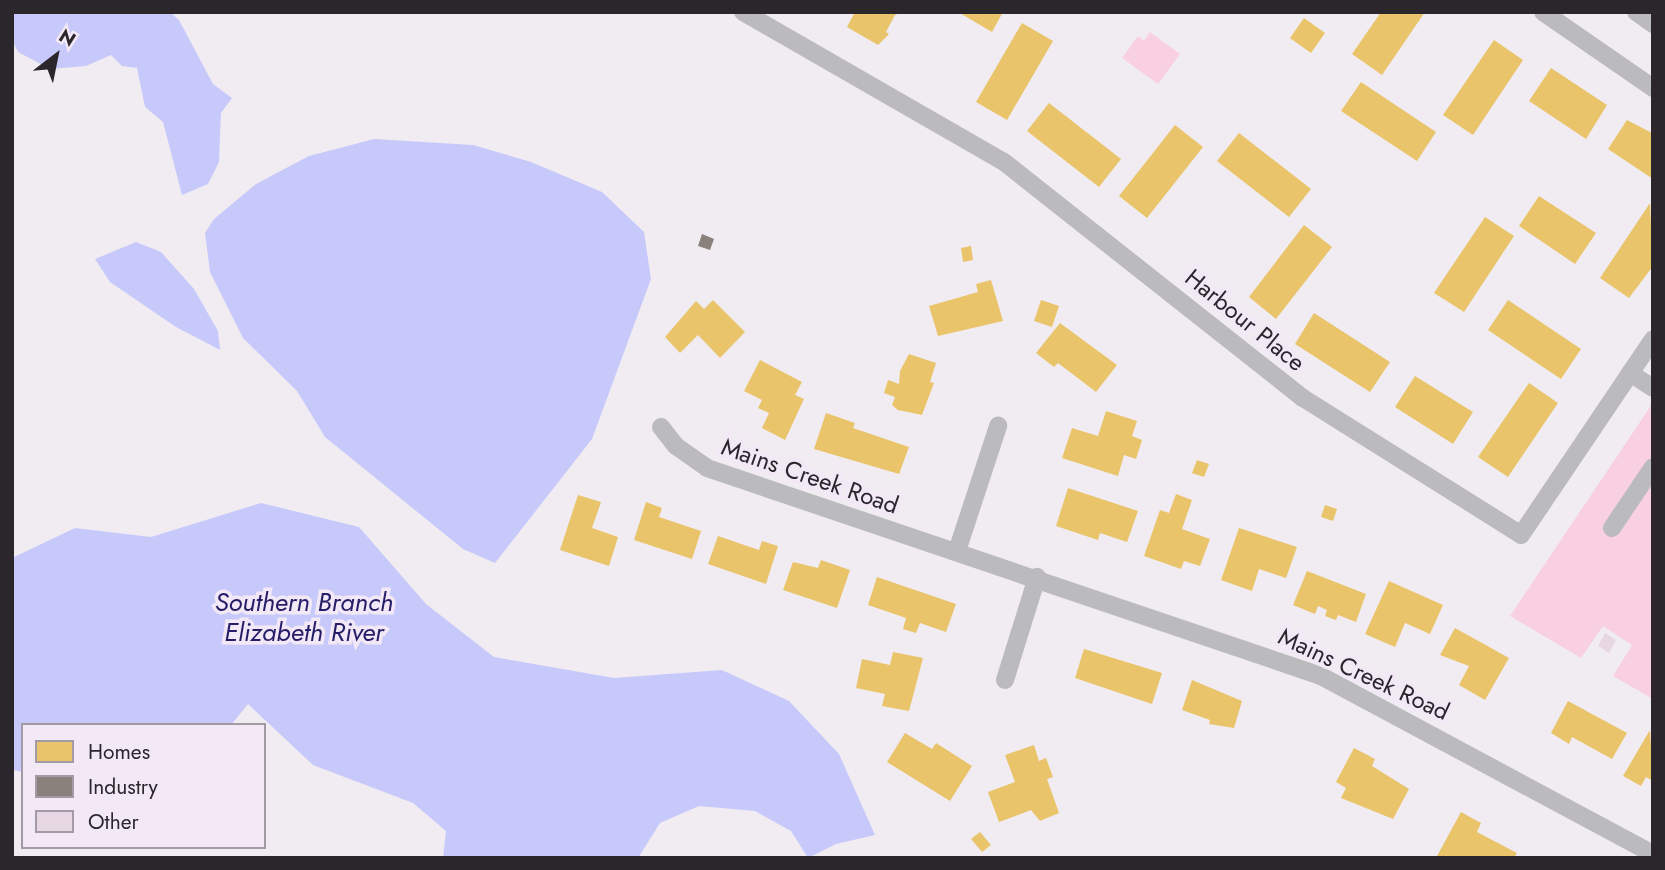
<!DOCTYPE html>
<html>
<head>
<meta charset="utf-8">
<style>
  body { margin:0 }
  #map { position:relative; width:1665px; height:870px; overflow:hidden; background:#f1ecf2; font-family:Jost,sans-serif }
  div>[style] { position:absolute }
  .green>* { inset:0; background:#f8d0e1 }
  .water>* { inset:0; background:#c7c9fa }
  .homes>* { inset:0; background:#e9c46a }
  .industry>* { inset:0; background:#8a817c }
  .building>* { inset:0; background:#e6d7e3 }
  .minor>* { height:18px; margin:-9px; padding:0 9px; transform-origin:9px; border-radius:9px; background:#bbbabc }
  span { translate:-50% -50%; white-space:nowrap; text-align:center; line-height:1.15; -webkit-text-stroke:7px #f2e8f6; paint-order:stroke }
  .street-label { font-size:24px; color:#2a262b }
  .water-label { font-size:26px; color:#251d68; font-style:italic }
  .frame { position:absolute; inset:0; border:14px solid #2a262b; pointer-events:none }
  .legend { position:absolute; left:21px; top:723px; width:245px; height:126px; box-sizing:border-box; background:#f2e8f6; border:2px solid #a29aa5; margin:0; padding:9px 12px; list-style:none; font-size:21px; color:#2a262b }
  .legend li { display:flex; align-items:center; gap:14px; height:35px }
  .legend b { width:35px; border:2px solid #a29aa5 }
  .north { position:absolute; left:21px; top:21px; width:70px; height:70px; -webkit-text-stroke:5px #f2e8f6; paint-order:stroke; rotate:32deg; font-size:19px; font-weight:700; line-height:28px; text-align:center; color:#2a262b }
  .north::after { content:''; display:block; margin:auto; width:24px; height:32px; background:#2a262b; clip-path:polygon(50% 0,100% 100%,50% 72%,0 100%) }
</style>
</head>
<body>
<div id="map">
  <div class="green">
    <div style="clip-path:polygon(1150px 32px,1180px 54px,1158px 84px,1122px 58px,1138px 36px,1144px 41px)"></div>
    <div style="clip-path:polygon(1652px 404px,1653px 405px,1653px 699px,1613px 676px,1632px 645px,1603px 626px,1581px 658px,1510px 616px)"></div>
  </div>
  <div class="water">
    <div style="clip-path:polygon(12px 12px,170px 12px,179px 20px,213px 84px,232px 98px,221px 113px,219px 162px,208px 184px,182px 195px,163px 122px,145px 107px,137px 68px,122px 66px,111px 55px,86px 66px,50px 69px,18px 52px,12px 40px)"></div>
    <div style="clip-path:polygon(374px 139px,473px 145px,531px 162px,602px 192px,644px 232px,651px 279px,592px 439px,495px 563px,463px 549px,325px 437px,297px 391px,243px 338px,210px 272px,205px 233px,214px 219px,256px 184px,309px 156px)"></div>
    <div style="clip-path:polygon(136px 242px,161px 252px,194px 289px,218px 331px,220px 350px,176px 327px,110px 282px,95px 259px)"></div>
    <div style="clip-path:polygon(261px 503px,359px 527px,426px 604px,494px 657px,614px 678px,722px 670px,789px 701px,839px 754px,875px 835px,836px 844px,808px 858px,791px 831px,755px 811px,699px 806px,660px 823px,638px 858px,443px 858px,446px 831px,413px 803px,313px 765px,248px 704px,231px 725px,23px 725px,23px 772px,12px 770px,12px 558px,75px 528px,151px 537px)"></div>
  </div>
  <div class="homes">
    <div style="clip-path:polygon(855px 12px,903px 12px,895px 15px,886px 32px,889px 34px,878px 45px,847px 27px)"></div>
    <div style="clip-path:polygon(958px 12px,1003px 12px,992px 32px)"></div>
    <div style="clip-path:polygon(1381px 12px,1425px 12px,1382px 75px,1352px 54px)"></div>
    <div style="clip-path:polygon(1304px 18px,1325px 33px,1311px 53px,1290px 38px)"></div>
    <div style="clip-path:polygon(1022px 23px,1053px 41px,1007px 120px,976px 102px)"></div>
    <div style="clip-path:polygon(1494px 40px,1523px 60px,1473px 135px,1443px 115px)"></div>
    <div style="clip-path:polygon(1551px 68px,1607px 105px,1586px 139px,1529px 101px)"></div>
    <div style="clip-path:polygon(1361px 82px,1436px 132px,1417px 161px,1341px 111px)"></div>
    <div style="clip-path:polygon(1049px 103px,1121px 159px,1099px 187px,1027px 131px)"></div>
    <div style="clip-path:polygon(1627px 120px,1652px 133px,1653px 179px,1608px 149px)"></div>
    <div style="clip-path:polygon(1175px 125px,1203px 147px,1147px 218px,1119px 196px)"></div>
    <div style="clip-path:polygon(1239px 133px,1311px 189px,1289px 217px,1217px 161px)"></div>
    <div style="clip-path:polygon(1539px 196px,1596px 233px,1575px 264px,1519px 226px)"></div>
    <div style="clip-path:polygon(1650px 203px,1653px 266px,1629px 298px,1600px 278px)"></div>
    <div style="clip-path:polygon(1485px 217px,1514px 236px,1464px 312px,1434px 293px)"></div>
    <div style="clip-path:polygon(1304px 225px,1332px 247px,1276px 319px,1249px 297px)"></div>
    <div style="clip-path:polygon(971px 246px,973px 260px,963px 262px,961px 248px)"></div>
    <div style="clip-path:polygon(991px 280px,1003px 321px,938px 336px,929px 306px,978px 292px,976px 284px)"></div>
    <div style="clip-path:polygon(713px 300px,745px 332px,720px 358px,698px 335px,680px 353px,665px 337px,696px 301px,704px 309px)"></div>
    <div style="clip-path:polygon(1041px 300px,1059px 306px,1052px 327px,1034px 321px)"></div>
    <div style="clip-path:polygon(1508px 300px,1581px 349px,1561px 379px,1488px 330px)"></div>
    <div style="clip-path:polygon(1314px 313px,1390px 362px,1370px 392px,1295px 344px)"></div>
    <div style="clip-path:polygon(1060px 323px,1117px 365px,1096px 392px,1058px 363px,1054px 367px,1036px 353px)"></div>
    <div style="clip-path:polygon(909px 354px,936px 363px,930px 382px,934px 383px,922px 415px,898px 410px,892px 405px,895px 397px,884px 393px,888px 380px,899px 384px,900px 371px)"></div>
    <div style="clip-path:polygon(760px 360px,802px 382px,795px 395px,804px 399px,785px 440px,762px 428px,769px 413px,758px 408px,762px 400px,744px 391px)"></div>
    <div style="clip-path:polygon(1415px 376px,1473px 412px,1453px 444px,1395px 407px)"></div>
    <div style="clip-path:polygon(1529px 383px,1558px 403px,1508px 477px,1478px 457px)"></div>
    <div style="clip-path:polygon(1106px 411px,1137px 421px,1132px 436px,1142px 440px,1136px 459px,1124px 455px,1118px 476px,1062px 458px,1072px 428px,1098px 436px)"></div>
    <div style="clip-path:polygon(826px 413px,855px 423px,853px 428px,909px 447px,899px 474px,814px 449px)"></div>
    <div style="clip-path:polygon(1197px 460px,1209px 464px,1204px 477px,1192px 473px)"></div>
    <div style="clip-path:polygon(1068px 488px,1138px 511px,1127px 542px,1100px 533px,1098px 540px,1056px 526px)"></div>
    <div style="clip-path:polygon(1176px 494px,1192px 500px,1182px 529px,1210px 539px,1200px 566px,1184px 561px,1181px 569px,1144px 556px,1160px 510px,1169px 513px)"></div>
    <div style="clip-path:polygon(578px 495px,601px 502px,592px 528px,618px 537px,609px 566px,560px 550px)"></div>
    <div style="clip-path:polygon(646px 502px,662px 508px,659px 517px,701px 531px,692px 559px,634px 540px)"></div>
    <div style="clip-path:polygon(1325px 505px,1337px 509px,1333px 521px,1321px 517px)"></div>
    <div style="clip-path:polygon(1239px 528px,1297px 547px,1286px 578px,1259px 569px,1252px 591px,1221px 580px)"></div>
    <div style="clip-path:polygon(718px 536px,759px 550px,762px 541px,778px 546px,766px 584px,708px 564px)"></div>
    <div style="clip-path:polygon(821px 560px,850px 570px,837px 608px,783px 590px,793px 562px,818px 568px)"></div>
    <div style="clip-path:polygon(1307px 571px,1366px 594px,1356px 622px,1338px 615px,1336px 620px,1325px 616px,1327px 610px,1318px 606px,1315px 614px,1293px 605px)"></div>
    <div style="clip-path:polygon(877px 577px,956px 604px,946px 632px,920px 623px,916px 633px,903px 629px,906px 618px,868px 605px)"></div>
    <div style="clip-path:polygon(1389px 581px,1443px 605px,1430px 634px,1405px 623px,1395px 647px,1365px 634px)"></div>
    <div style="clip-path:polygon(1455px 628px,1509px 658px,1485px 700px,1459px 685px,1469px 666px,1440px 655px)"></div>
    <div style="clip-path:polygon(1084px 649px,1162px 673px,1152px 704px,1075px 678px)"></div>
    <div style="clip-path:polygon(893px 652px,923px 658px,909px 711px,882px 706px,885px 694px,856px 688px,862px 659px,890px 665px)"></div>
    <div style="clip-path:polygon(1192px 680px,1242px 701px,1234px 728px,1209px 724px,1210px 720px,1182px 710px)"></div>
    <div style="clip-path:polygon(1568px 701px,1627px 733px,1612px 759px,1572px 737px,1569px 744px,1551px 733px)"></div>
    <div style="clip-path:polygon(1650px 730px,1653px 781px,1646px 777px,1641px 786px,1623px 776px)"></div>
    <div style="clip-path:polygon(905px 733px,932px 749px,936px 743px,972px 766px,950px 801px,887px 762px)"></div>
    <div style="clip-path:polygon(1034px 745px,1039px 761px,1046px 758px,1053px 777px,1047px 779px,1059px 813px,1040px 821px,1031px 810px,999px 822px,988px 792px,1015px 782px,1005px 755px)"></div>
    <div style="clip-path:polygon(1354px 748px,1375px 759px,1372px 766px,1409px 789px,1393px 819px,1341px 798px,1346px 788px,1336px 782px)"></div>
    <div style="clip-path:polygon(1461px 812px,1481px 823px,1477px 832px,1517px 853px,1514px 858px,1437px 856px)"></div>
    <div style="clip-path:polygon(980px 832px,991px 845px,982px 852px,971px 839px)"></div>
  </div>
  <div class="industry">
    <div style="clip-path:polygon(702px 234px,714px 239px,710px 250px,698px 246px)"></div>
  </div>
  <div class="building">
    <div style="clip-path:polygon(1605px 633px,1616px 640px,1609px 653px,1598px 646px)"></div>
  </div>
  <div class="minor">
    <div style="left:743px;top:12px;width:301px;rotate:29.9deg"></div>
    <div style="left:1004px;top:162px;width:381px;rotate:38.3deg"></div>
    <div style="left:1303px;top:398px;width:257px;rotate:32.1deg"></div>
    <div style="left:1521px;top:535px;width:236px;rotate:-56deg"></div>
    <div style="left:1543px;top:12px;width:134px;rotate:34.6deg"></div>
    <div style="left:1636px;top:12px;width:21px;rotate:35deg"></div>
    <div style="left:1630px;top:373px;width:27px;rotate:33deg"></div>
    <div style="left:661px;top:427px;width:24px;rotate:52deg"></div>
    <div style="left:676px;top:446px;width:38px;rotate:35deg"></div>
    <div style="left:707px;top:468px;width:648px;rotate:18.71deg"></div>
    <div style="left:1321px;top:676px;width:377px;rotate:28.2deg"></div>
    <div style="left:1612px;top:528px;width:73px;rotate:-56.1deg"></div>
    <div style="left:957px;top:551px;width:132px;rotate:-71.8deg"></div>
    <div style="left:1005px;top:680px;width:108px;rotate:-72.7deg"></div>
  </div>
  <div class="street-label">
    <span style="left:1245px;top:320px;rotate:39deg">Harbour Place</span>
    <span style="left:810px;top:476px;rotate:19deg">Mains Creek Road</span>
    <span style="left:1364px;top:674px;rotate:25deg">Mains Creek Road</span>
  </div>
  <div class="water-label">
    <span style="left:304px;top:618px">Southern Branch<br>Elizabeth River</span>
  </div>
  <div class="frame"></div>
  <ul class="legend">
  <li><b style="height:19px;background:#e9c46a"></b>Homes</li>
  <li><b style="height:19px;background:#8a817c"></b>Industry</li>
  <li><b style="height:19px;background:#e6d7e3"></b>Other</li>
  </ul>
  <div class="north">N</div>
</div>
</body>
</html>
